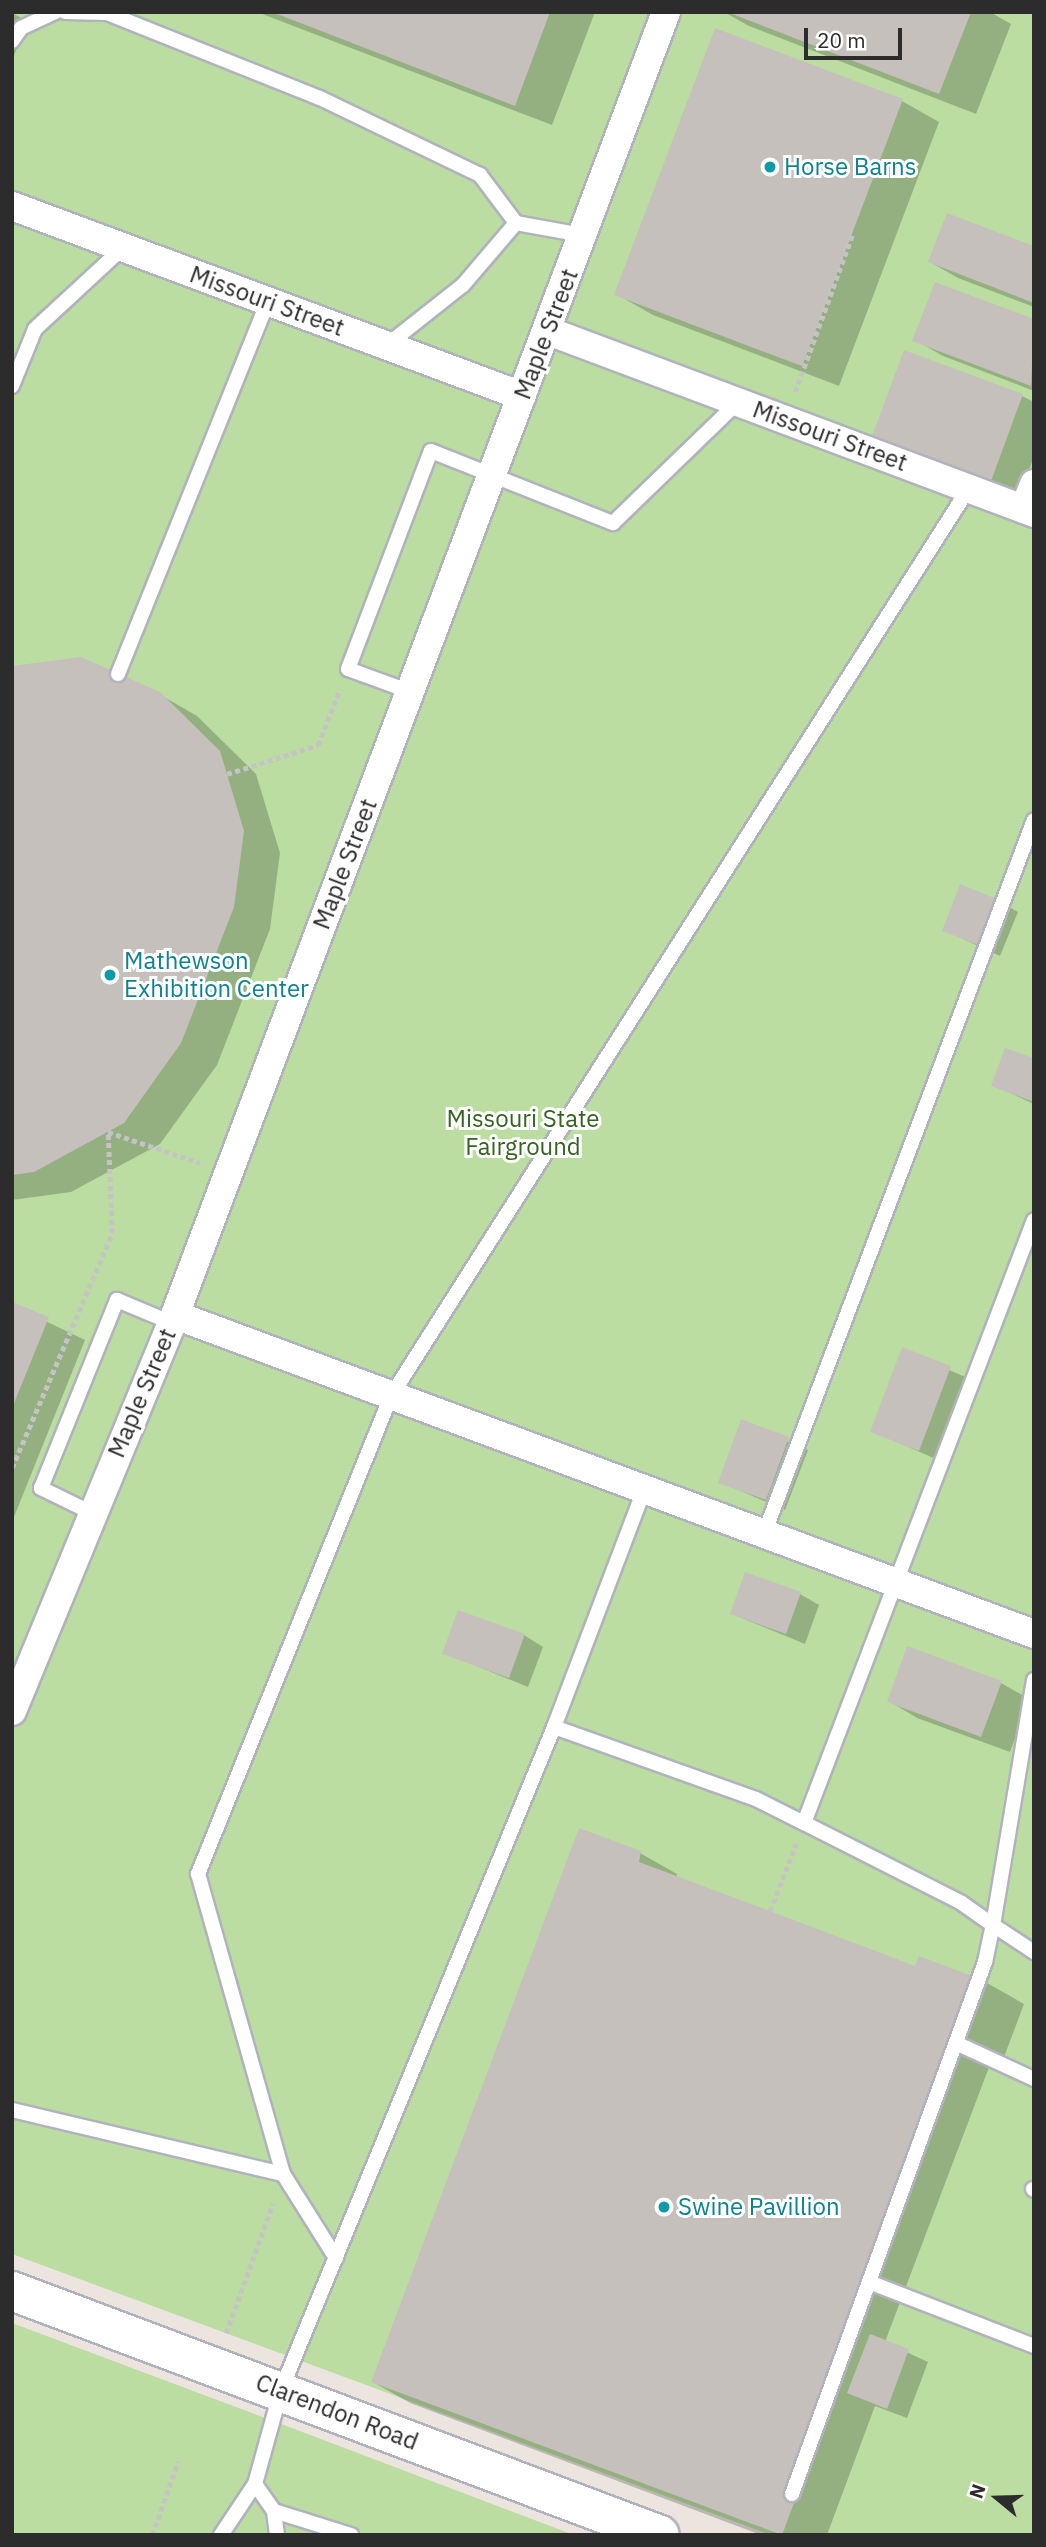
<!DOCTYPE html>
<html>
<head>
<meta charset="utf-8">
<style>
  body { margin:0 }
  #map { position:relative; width:1046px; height:2547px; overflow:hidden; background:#ece5df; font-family:"IBM Plex Sans",sans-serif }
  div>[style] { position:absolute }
  .green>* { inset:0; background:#bbdda1 }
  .shadow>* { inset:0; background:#0003 }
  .building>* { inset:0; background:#c5c0bb }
  .path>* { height:4.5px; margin-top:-2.25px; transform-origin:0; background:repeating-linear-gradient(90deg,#c4c4c4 0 5px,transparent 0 8.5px) }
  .roads { filter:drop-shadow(2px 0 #b0b3bb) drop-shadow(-2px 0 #b0b3bb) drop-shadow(0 2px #b0b3bb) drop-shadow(0 -2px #b0b3bb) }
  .lane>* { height:14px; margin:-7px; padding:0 7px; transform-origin:7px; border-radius:7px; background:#fff }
  .street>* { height:28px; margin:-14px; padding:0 14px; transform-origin:14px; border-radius:14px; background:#fff }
  .secondary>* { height:38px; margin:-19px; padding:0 19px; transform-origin:19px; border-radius:19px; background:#fff }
  .dots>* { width:19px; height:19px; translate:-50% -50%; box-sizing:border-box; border:4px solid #fff; border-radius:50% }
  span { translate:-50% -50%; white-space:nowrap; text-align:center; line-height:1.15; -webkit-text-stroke:6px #fff; paint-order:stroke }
  .culture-label { font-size:24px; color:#0d838f }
  .left { translate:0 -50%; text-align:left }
  .street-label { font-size:24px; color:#2c2c2c }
  .park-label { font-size:24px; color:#356321 }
  .frame { position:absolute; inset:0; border:14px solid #2c2c2c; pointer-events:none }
  .north { position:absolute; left:962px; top:2463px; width:70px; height:70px; -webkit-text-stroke:5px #fff; paint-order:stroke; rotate:289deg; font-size:19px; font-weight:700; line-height:28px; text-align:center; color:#2c2c2c }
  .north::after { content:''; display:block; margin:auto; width:24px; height:32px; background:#2c2c2c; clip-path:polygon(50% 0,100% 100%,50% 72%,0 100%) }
  .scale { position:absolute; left:804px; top:28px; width:98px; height:32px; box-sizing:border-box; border:4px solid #2c2c2c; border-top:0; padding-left:9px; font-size:21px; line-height:24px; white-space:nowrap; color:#2c2c2c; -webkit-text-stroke:5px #fff; paint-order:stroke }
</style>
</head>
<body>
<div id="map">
  <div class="green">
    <div style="clip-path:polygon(12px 12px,1034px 12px,1034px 2535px,771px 2535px,12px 2254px)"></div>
    <div style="clip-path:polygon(12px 2323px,313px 2436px,574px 2535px,12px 2535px)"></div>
  </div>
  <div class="shadow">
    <div style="clip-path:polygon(257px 12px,595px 12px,552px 125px)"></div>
    <div style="clip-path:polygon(724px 12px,990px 12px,1011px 24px,976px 114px,749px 26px)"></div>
    <div style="clip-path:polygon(12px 13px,27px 21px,12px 61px)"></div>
    <div style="clip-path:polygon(902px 101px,939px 122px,839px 386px,653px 315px,616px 294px)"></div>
    <div style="clip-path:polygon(1034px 248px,1034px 307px,958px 278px,930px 262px)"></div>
    <div style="clip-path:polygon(1034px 321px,1034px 391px,943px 356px,915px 340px)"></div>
    <div style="clip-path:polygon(1022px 396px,1034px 402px,1034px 457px,1019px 495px,902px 452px,874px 435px)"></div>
    <div style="clip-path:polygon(12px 668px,159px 694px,197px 716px,256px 774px,280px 853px,270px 929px,217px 1065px,160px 1144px,71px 1192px,12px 1200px)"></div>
    <div style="clip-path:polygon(998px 901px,1018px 912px,1000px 956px,944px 930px)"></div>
    <div style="clip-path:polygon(1034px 1060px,1034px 1104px,993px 1085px)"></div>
    <div style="clip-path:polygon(12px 1305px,85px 1340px,14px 1517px,12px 1516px)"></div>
    <div style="clip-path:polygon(903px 1350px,970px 1379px,938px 1460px,872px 1431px)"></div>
    <div style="clip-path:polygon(742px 1422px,808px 1450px,785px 1510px,720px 1482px)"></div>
    <div style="clip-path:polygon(800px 1594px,819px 1605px,805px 1644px,732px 1614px)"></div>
    <div style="clip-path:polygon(524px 1635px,543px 1647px,528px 1687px,445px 1653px)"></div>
    <div style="clip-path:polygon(1001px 1683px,1029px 1699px,1010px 1752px,917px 1718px,889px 1701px)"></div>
    <div style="clip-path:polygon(640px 1853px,677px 1874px,676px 1878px,916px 1968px,987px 1983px,1024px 2004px,1001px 2065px,991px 2062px,885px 2342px,928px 2362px,907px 2418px,875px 2406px,827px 2535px,761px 2535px,410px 2403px,373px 2382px)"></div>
  </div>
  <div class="building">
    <div style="clip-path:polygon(272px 12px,550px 12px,515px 106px)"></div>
    <div style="clip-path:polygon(727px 12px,971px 12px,939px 94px)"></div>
    <div style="clip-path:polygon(715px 28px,903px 99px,802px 366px,614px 295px)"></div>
    <div style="clip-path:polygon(947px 213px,1034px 246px,1034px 303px,928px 262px)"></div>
    <div style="clip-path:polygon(935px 282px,1034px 319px,1031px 386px,912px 341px)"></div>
    <div style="clip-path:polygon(904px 350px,1023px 394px,991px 481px,872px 436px)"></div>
    <div style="clip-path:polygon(81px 657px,160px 692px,220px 751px,244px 831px,234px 907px,181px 1043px,124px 1123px,34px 1172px,12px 1175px,12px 666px)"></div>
    <div style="clip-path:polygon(960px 884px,999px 900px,981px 946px,942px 931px)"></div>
    <div style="clip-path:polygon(1005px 1048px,1034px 1058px,1034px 1102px,991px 1086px)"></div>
    <div style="clip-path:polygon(12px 1302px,49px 1317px,12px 1408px)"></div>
    <div style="clip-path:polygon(902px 1347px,951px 1366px,919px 1451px,870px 1432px)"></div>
    <div style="clip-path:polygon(741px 1419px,789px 1437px,766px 1500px,718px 1483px)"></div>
    <div style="clip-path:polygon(745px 1572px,801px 1592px,786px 1634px,730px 1614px)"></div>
    <div style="clip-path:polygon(458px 1610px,525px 1634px,509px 1678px,442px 1654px)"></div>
    <div style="clip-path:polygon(907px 1646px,1002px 1681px,981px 1737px,887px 1702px)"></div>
    <div style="clip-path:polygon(579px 1828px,641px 1851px,639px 1862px,770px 1911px,915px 1966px,919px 1956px,988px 1982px,964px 2046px,954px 2042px,843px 2373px,782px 2535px,371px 2382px)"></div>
    <div style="clip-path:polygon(870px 2334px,909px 2349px,887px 2409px,847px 2393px)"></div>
  </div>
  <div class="path">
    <div style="left:795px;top:392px;width:167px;rotate:-70deg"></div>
    <div style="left:227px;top:774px;width:96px;rotate:-17.7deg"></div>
    <div style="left:318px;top:745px;width:60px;rotate:-68.6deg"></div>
    <div style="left:12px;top:1468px;width:255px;rotate:-66.9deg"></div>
    <div style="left:112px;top:1233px;width:101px;rotate:-92.3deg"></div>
    <div style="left:108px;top:1132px;width:97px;rotate:18.6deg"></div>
    <div style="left:770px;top:1911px;width:72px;rotate:-68.8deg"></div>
    <div style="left:226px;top:2333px;width:138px;rotate:-70.1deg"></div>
    <div style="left:152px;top:2535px;width:78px;rotate:-70.6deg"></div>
  </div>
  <div class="roads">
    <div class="lane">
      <div style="left:65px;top:12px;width:42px;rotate:1.4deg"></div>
      <div style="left:107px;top:13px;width:229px;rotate:21.8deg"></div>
      <div style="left:320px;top:98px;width:178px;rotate:25.7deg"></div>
      <div style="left:480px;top:175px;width:60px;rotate:53.1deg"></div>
      <div style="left:12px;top:41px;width:16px;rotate:-55deg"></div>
      <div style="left:21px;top:28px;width:38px;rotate:-25deg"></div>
      <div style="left:387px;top:345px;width:97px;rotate:-38.3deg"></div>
      <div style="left:463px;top:285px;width:82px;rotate:-49.5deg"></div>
      <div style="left:516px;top:223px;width:68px;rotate:10.2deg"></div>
      <div style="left:12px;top:386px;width:61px;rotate:-68deg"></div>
      <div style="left:35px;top:329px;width:121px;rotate:-42.7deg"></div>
      <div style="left:118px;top:674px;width:402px;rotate:-68.1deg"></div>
      <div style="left:411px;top:692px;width:67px;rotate:-159.9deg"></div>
      <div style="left:348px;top:669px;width:233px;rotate:-69.2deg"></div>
      <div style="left:431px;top:451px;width:196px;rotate:21.6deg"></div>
      <div style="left:613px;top:523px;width:174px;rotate:-44.1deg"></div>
      <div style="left:92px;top:1513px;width:57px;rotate:-153.9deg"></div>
      <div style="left:41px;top:1488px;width:203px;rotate:-68deg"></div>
      <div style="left:117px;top:1300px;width:60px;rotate:22.7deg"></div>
      <div style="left:764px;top:1534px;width:763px;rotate:-69.29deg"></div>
      <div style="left:1034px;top:1680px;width:248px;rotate:99.5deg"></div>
      <div style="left:993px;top:1925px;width:49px;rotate:33.4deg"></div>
      <div style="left:554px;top:1727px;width:214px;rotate:19.6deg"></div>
      <div style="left:756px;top:1799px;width:54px;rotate:26.6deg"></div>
      <div style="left:956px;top:2043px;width:86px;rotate:24.8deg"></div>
      <div style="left:12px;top:2110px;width:278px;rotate:13.3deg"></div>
      <div style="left:1033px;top:2189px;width:1px;rotate:45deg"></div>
      <div style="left:336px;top:2258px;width:99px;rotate:-122.2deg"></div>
      <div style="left:283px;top:2174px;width:312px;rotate:-105.8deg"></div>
      <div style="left:198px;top:1874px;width:515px;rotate:-68.01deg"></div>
      <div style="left:391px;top:1396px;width:1076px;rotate:-57.52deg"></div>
      <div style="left:869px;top:2282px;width:177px;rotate:21.2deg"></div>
      <div style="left:255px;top:2484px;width:33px;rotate:55deg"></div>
      <div style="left:274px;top:2511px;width:24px;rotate:83deg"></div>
      <div style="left:792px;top:2494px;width:566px;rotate:-70.06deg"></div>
      <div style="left:985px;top:1962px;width:38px;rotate:-78deg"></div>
      <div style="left:993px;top:1925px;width:38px;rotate:-145deg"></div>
      <div style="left:962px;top:1903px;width:177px;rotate:-153.1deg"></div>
      <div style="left:804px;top:1823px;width:645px;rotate:-69.12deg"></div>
      <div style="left:274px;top:2511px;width:81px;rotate:17.3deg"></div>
      <div style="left:221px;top:2535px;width:61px;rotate:-56.3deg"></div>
      <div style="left:255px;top:2484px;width:98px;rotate:-74.5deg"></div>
      <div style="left:281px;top:2390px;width:717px;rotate:-67.62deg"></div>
      <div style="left:554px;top:1727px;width:254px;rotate:-69.2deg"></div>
    </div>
    <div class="street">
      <div style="left:12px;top:206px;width:544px;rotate:20.43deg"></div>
      <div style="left:548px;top:331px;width:519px;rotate:20.53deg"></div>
      <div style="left:1024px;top:509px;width:27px;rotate:-68deg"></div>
      <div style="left:175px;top:1315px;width:916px;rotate:20.37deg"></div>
      <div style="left:12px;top:1711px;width:428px;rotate:-67.6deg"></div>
      <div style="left:175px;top:1315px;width:1392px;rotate:-69.35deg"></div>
    </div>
    <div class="secondary">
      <div style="left:12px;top:2291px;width:692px;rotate:20.63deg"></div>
    </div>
  </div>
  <div class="dots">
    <div style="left:770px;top:167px;background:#0f9aa8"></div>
    <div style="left:110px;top:975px;background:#0f9aa8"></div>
    <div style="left:664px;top:2207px;background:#0f9aa8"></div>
  </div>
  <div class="culture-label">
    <span class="left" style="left:784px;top:167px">Horse Barns</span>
    <span class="left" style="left:124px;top:975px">Mathewson<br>Exhibition Center</span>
    <span class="left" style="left:678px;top:2207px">Swine Pavillion</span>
  </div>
  <div class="street-label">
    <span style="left:267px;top:301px;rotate:20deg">Missouri Street</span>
    <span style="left:546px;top:334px;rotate:-69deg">Maple Street</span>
    <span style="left:830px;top:436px;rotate:20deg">Missouri Street</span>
    <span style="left:345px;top:864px;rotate:-69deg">Maple Street</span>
    <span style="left:142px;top:1393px;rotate:-67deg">Maple Street</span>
    <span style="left:337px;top:2412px;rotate:21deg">Clarendon Road</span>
  </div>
  <div class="park-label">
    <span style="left:523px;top:1133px">Missouri State<br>Fairground</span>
  </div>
  <div class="frame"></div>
  <div class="north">N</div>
  <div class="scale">20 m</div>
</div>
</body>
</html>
